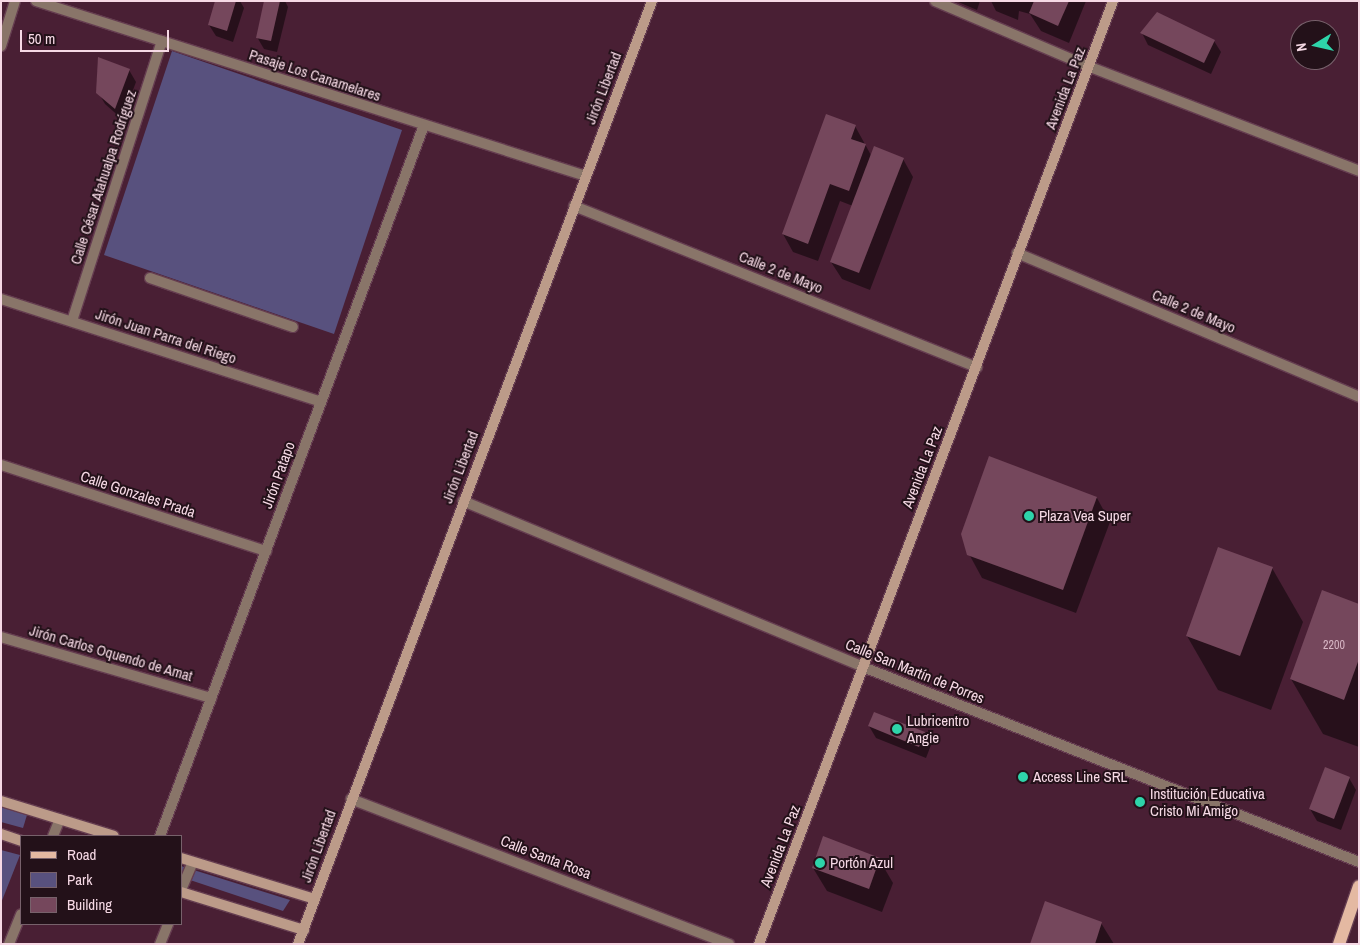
<!DOCTYPE html>
<html>
<head>
<meta charset="utf-8">
<style>
  body { margin:0 }
  #map { position:relative; width:1360px; height:945px; overflow:hidden; background:#491f34; font-family:"Archivo Narrow",sans-serif }
  div>[style] { position:absolute }
  .green>* { inset:0; background:#58517e }
  .shadow>* { inset:0; background:#0007 }
  .building>* { inset:0; background:#75475c }
  .roads { filter:drop-shadow(1px 0 #653d50) drop-shadow(-1px 0 #653d50) drop-shadow(0 1px #653d50) drop-shadow(0 -1px #653d50) }
  .street>* { height:10px; margin:-5px; padding:0 5px; transform-origin:5px; border-radius:5px; background:#897569 }
  .secondary>* { height:10px; margin:-5px; padding:0 5px; transform-origin:5px; border-radius:5px; background:#bc9b89 }
  .primary>* { height:12px; margin:-6px; padding:0 6px; transform-origin:6px; border-radius:6px; background:#e4b9a2 }
  .dots>* { width:14px; height:14px; translate:-50% -50%; box-sizing:border-box; border:2px solid #231119; border-radius:50% }
  span { translate:-50% -50%; white-space:nowrap; text-align:center; line-height:1.15; -webkit-text-stroke:4px #231119; paint-order:stroke }
  .number-label { font-size:12px; color:#d6b4c3 }
  .number-label span { -webkit-text-stroke-width:0 }
  .street-label { font-size:15px; color:#f6d9e5 }
  .poi-label { font-size:15px; color:#f6d9e5 }
  .left { translate:0 -50%; text-align:left }
  .frame { position:absolute; inset:0; border:2px solid #f6d9e5; pointer-events:none }
  .legend { position:absolute; left:20px; top:835px; width:162px; height:90px; box-sizing:border-box; background:#231119; border:1px solid #77616b; margin:0; padding:6px 9px; list-style:none; font-size:15px; color:#f6d9e5 }
  .legend li { display:flex; align-items:center; gap:10px; height:25px }
  .legend b { width:25px; border:1px solid #77616b }
  .north { position:absolute; left:1290px; top:20px; width:50px; height:50px; box-sizing:border-box; background:#231119; border:1px solid #77616b; border-radius:50%; rotate:261deg; font-size:14px; font-weight:700; line-height:20px; text-align:center; color:#f6d9e5 }
  .north::after { content:''; display:block; margin:auto; width:18px; height:22px; background:#2ed4aa; clip-path:polygon(50% 0,100% 100%,50% 72%,0 100%) }
  .scale { position:absolute; left:20px; top:30px; width:149px; height:22px; box-sizing:border-box; border:2px solid #f6d9e5; border-top:0; padding-left:6px; font-size:15px; line-height:18px; white-space:nowrap; color:#f6d9e5; -webkit-text-stroke:4px #231119; paint-order:stroke }
</style>
</head>
<body>
<div id="map">
  <div class="green">
    <div style="clip-path:polygon(172px 51px,402px 130px,334px 334px,104px 255px)"></div>
    <div style="clip-path:polygon(1px 807px,27px 815px,23px 828px,1px 822px)"></div>
    <div style="clip-path:polygon(1px 850px,20px 855px,1px 903px)"></div>
    <div style="clip-path:polygon(181px 866px,290px 900px,283px 911px,181px 877px)"></div>
  </div>
  <div class="shadow">
    <div style="clip-path:polygon(216px 1px,240px 1px,244px 8px,233px 42px,216px 36px,209px 25px)"></div>
    <div style="clip-path:polygon(265px 1px,285px 1px,288px 7px,277px 52px,264px 49px,257px 37px)"></div>
    <div style="clip-path:polygon(956px 1px,980px 1px,977px 10px)"></div>
    <div style="clip-path:polygon(991px 1px,1086px 1px,1069px 43px,1041px 31px,1030px 14px,1019px 11px,1018px 20px,996px 11px)"></div>
    <div style="clip-path:polygon(1142px 33px,1214px 41px,1221px 52px,1211px 74px,1148px 45px)"></div>
    <div style="clip-path:polygon(129px 70px,136px 82px,122px 119px,105px 104px,98px 92px)"></div>
    <div style="clip-path:polygon(855px 126px,872px 157px,903px 159px,913px 177px,870px 290px,842px 279px,831px 262px,853px 206px,840px 201px,818px 261px,793px 252px,783px 234px)"></div>
    <div style="clip-path:polygon(990px 458px,1097px 498px,1110px 522px,1076px 613px,982px 578px,969px 554px)"></div>
    <div style="clip-path:polygon(1272px 568px,1303px 622px,1271px 710px,1218px 690px,1187px 636px)"></div>
    <div style="clip-path:polygon(1359px 605px,1359px 747px,1323px 734px,1291px 679px)"></div>
    <div style="clip-path:polygon(869px 726px,924px 733px,931px 745px,926px 758px,876px 738px)"></div>
    <div style="clip-path:polygon(1349px 778px,1356px 790px,1341px 830px,1317px 821px,1310px 809px)"></div>
    <div style="clip-path:polygon(879px 859px,893px 883px,882px 912px,827px 891px,813px 868px)"></div>
    <div style="clip-path:polygon(1101px 923px,1114px 944px,1031px 944px)"></div>
  </div>
  <div class="building">
    <div style="clip-path:polygon(215px 1px,236px 1px,227px 31px,208px 25px)"></div>
    <div style="clip-path:polygon(264px 1px,280px 1px,271px 41px,256px 38px)"></div>
    <div style="clip-path:polygon(1034px 1px,1069px 1px,1058px 26px,1029px 13px)"></div>
    <div style="clip-path:polygon(1157px 12px,1215px 40px,1204px 63px,1140px 33px)"></div>
    <div style="clip-path:polygon(98px 57px,130px 69px,115px 109px,96px 93px)"></div>
    <div style="clip-path:polygon(826px 114px,856px 125px,851px 139px,866px 144px,849px 191px,830px 184px,808px 244px,782px 234px)"></div>
    <div style="clip-path:polygon(874px 146px,904px 158px,859px 273px,830px 262px)"></div>
    <div style="clip-path:polygon(989px 456px,1097px 497px,1063px 590px,967px 555px,961px 534px)"></div>
    <div style="clip-path:polygon(1218px 547px,1273px 567px,1240px 656px,1186px 636px)"></div>
    <div style="clip-path:polygon(1322px 590px,1359px 604px,1359px 659px,1344px 700px,1290px 679px)"></div>
    <div style="clip-path:polygon(874px 712px,925px 732px,919px 747px,868px 726px)"></div>
    <div style="clip-path:polygon(1325px 767px,1350px 777px,1334px 819px,1309px 809px)"></div>
    <div style="clip-path:polygon(823px 836px,880px 858px,869px 889px,812px 868px)"></div>
    <div style="clip-path:polygon(1045px 901px,1102px 922px,1095px 944px,1030px 944px)"></div>
  </div>
  <div class="roads">
    <div class="street">
      <div style="left:36px;top:1px;width:577px;rotate:17.65deg"></div>
      <div style="left:935px;top:1px;width:168px;rotate:23.1deg"></div>
      <div style="left:1090px;top:67px;width:288px;rotate:21.1deg"></div>
      <div style="left:1px;top:46px;width:47px;rotate:-72.7deg"></div>
      <div style="left:574px;top:206px;width:434px;rotate:21.8deg"></div>
      <div style="left:1017px;top:253px;width:371px;rotate:22.8deg"></div>
      <div style="left:150px;top:278px;width:151px;rotate:18.9deg"></div>
      <div style="left:1px;top:299px;width:336px;rotate:17.8deg"></div>
      <div style="left:72px;top:321px;width:294px;rotate:-72.2deg"></div>
      <div style="left:1px;top:465px;width:279px;rotate:18deg"></div>
      <div style="left:463px;top:501px;width:433px;rotate:22.5deg"></div>
      <div style="left:863px;top:667px;width:533px;rotate:21.46deg"></div>
      <div style="left:1px;top:637px;width:219px;rotate:16.2deg"></div>
      <div style="left:351px;top:799px;width:405px;rotate:21deg"></div>
      <div style="left:53px;top:836px;width:18px;rotate:-68deg"></div>
      <div style="left:160px;top:836px;width:758px;rotate:-69.63deg"></div>
      <div style="left:181px;top:890px;width:30px;rotate:-67deg"></div>
      <div style="left:9px;top:944px;width:32px;rotate:-68deg"></div>
      <div style="left:160px;top:944px;width:22px;rotate:-68deg"></div>
    </div>
    <div class="secondary">
      <div style="left:1px;top:801px;width:118px;rotate:17.2deg"></div>
      <div style="left:1px;top:834px;width:21px;rotate:19deg"></div>
      <div style="left:181px;top:858px;width:140px;rotate:17deg"></div>
      <div style="left:181px;top:892px;width:129px;rotate:17.2deg"></div>
      <div style="left:298px;top:944px;width:1007px;rotate:-69.42deg"></div>
      <div style="left:759px;top:944px;width:1007px;rotate:-69.42deg"></div>
    </div>
    <div class="primary">
      <div style="left:1339px;top:944px;width:61px;rotate:-71deg"></div>
    </div>
  </div>
  <div class="dots">
    <div style="left:1029px;top:516px;background:#2ed4aa"></div>
    <div style="left:897px;top:729px;background:#2ed4aa"></div>
    <div style="left:1023px;top:777px;background:#2ed4aa"></div>
    <div style="left:1140px;top:802px;background:#2ed4aa"></div>
    <div style="left:820px;top:863px;background:#2ed4aa"></div>
  </div>
  <div class="number-label">
    <span style="left:1334px;top:646px">2200</span>
  </div>
  <div class="street-label">
    <span style="left:315px;top:75px;rotate:18deg">Pasaje Los Canamelares</span>
    <span style="left:603px;top:88px;rotate:-69deg">Jirón Libertad</span>
    <span style="left:1065px;top:88px;rotate:-69deg">Avenida La Paz</span>
    <span style="left:103px;top:177px;rotate:-72deg">Calle César Atahualpa Rodríguez</span>
    <span style="left:781px;top:272px;rotate:22deg">Calle 2 de Mayo</span>
    <span style="left:1194px;top:311px;rotate:23deg">Calle 2 de Mayo</span>
    <span style="left:166px;top:336px;rotate:18deg">Jirón Juan Parra del Riego</span>
    <span style="left:460px;top:467px;rotate:-69deg">Jirón Libertad</span>
    <span style="left:922px;top:467px;rotate:-69deg">Avenida La Paz</span>
    <span style="left:278px;top:475px;rotate:-70deg">Jirón Patapo</span>
    <span style="left:138px;top:494px;rotate:18deg">Calle Gonzales Prada</span>
    <span style="left:111px;top:653px;rotate:16deg">Jirón Carlos Oquendo de Amat</span>
    <span style="left:915px;top:671px;rotate:22deg">Calle San Martín de Porres</span>
    <span style="left:318px;top:846px;rotate:-70deg">Jirón Libertad</span>
    <span style="left:780px;top:846px;rotate:-69deg">Avenida La Paz</span>
    <span style="left:546px;top:857px;rotate:21deg">Calle Santa Rosa</span>
  </div>
  <div class="poi-label">
    <span class="left" style="left:1039px;top:516px">Plaza Vea Super</span>
    <span class="left" style="left:907px;top:729px">Lubricentro<br>Angie</span>
    <span class="left" style="left:1033px;top:777px">Access Line SRL</span>
    <span class="left" style="left:1150px;top:802px">Institución Educativa<br>Cristo Mi Amigo</span>
    <span class="left" style="left:830px;top:863px">Portón Azul</span>
  </div>
  <div class="frame"></div>
  <ul class="legend">
  <li><b style="height:6px;background:#e4b9a2"></b>Road</li>
  <li><b style="height:14px;background:#58517e"></b>Park</li>
  <li><b style="height:14px;background:#75475c"></b>Building</li>
  </ul>
  <div class="north">N</div>
  <div class="scale">50 m</div>
</div>
</body>
</html>
